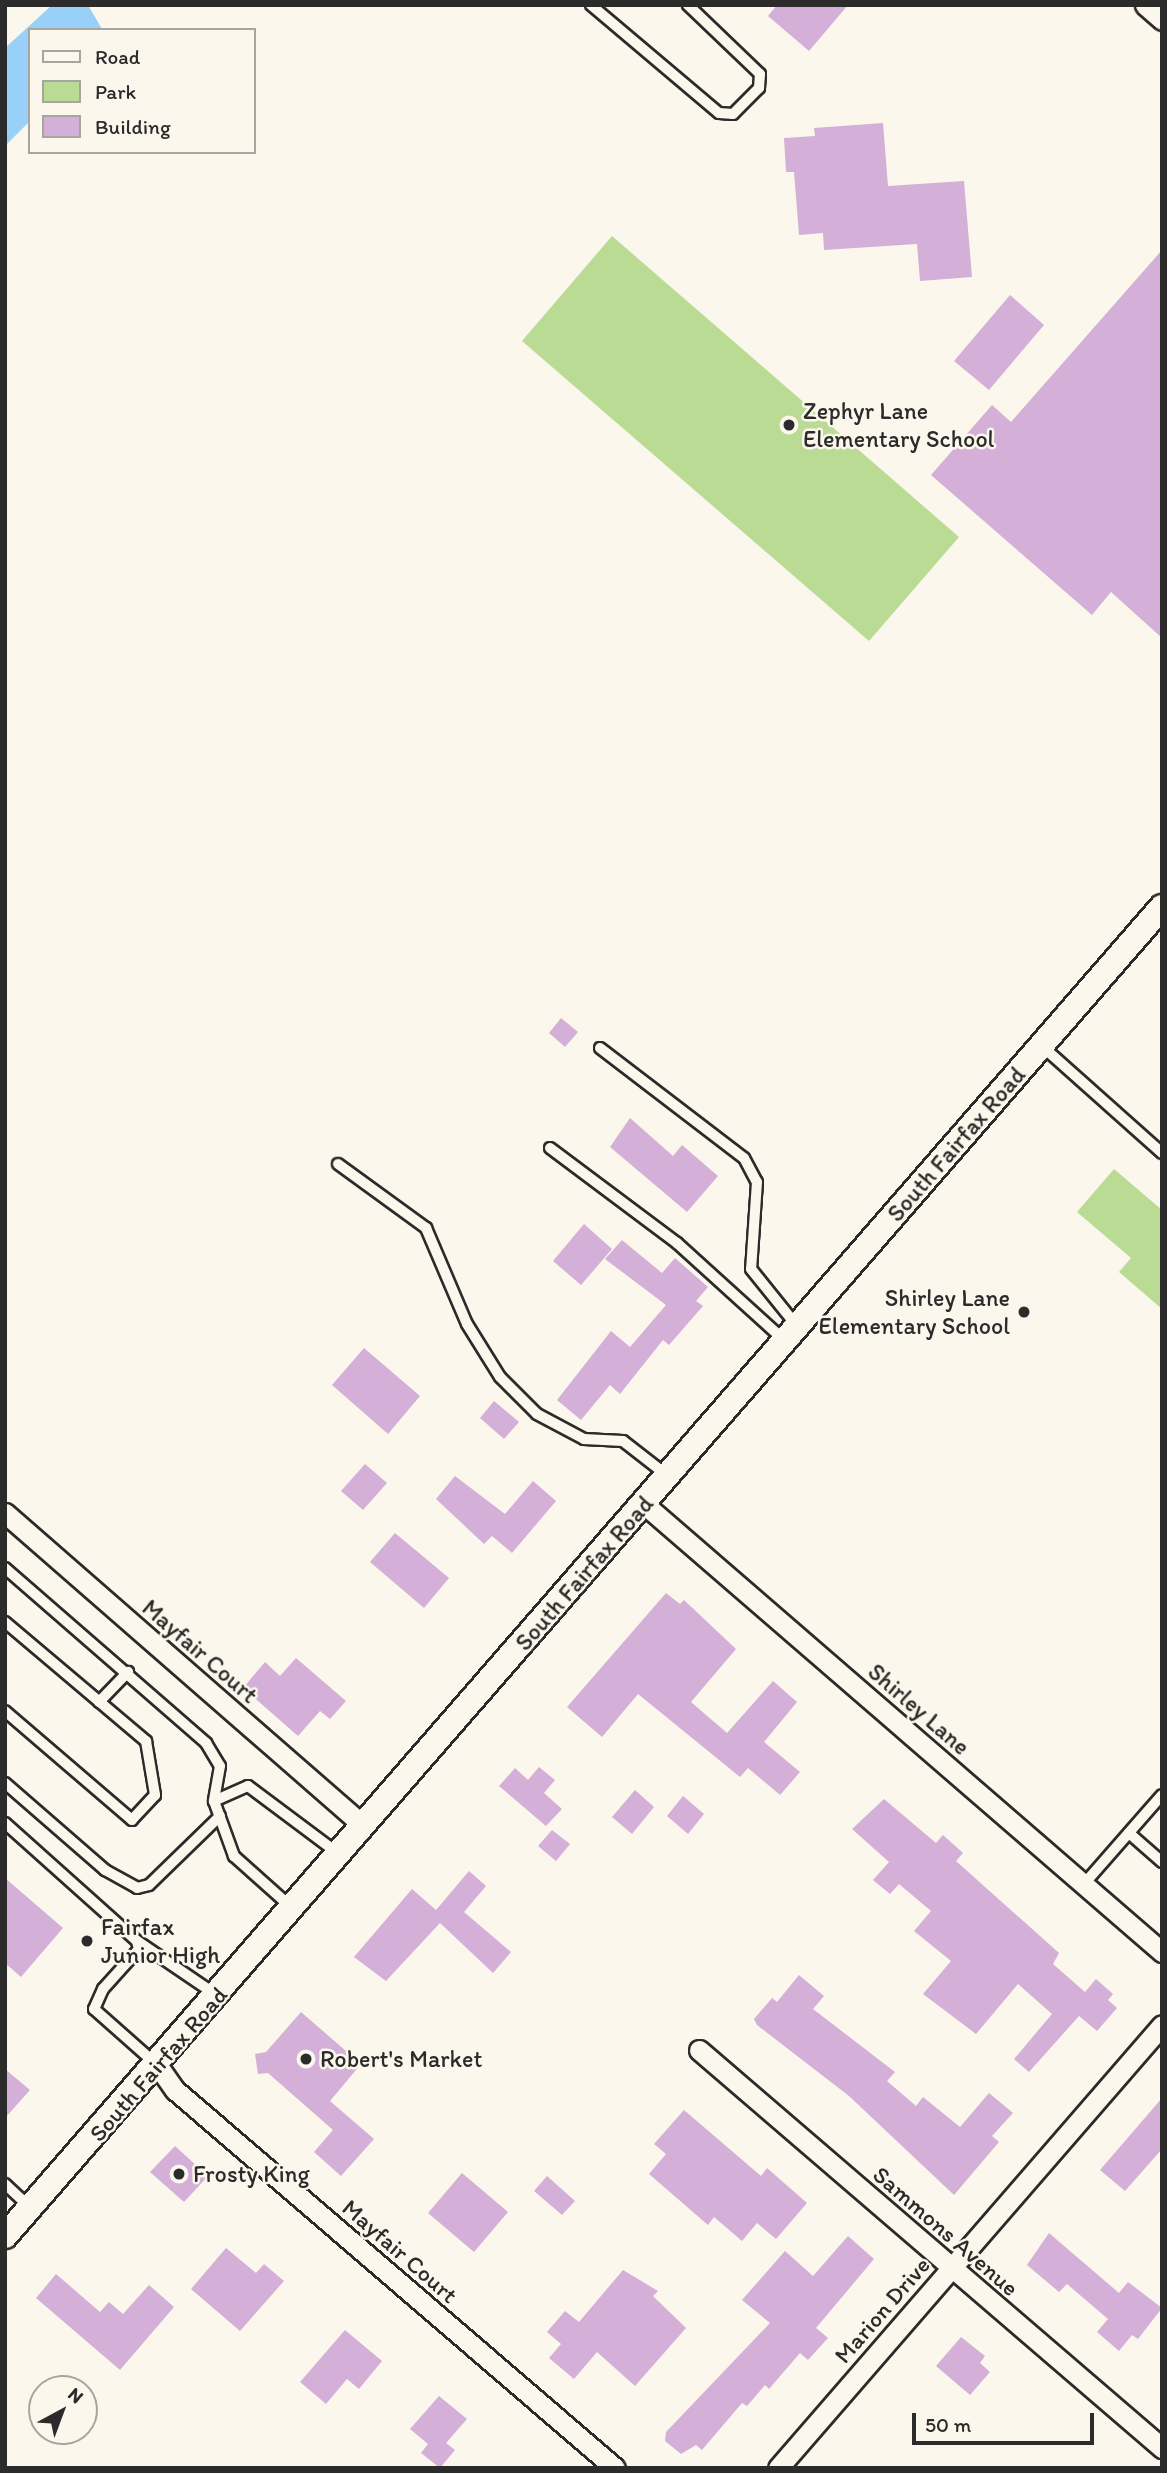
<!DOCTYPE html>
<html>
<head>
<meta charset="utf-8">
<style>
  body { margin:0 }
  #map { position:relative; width:1167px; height:2473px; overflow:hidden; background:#fbf7ec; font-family:Itim,sans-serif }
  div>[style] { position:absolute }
  .green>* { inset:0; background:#b9db94 }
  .water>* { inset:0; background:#99d0f8 }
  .building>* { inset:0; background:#d4afd8 }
  .roads { filter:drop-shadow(2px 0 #2b2b2b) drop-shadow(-2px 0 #2b2b2b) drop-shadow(0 2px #2b2b2b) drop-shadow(0 -2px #2b2b2b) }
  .service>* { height:10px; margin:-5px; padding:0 5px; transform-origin:5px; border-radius:5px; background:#fbf7ec }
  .minor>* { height:19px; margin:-9.5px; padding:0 9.5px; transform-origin:9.5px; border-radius:9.5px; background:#fbf7ec }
  .tertiary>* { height:24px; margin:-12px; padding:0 12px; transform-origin:12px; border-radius:12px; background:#fbf7ec }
  .dots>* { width:19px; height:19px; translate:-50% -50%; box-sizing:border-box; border:4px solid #fbf7ec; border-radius:50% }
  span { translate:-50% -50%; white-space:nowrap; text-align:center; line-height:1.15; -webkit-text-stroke:5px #fbf7ec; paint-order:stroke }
  .poi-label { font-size:24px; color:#2b2b2b }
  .left { translate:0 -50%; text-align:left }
  .right { translate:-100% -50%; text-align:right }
  .street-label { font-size:24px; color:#2b2b2b }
  .frame { position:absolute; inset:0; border:7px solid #2b2b2b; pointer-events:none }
  .legend { position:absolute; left:28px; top:28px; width:228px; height:126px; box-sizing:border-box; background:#fbf7ec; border:2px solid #a8a59f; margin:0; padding:9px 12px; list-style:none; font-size:21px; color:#2b2b2b }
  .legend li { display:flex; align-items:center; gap:14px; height:35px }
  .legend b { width:35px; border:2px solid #a8a59f }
  .north { position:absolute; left:28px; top:2375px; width:70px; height:70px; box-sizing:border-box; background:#fbf7ec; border:2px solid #a8a59f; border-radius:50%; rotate:41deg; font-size:19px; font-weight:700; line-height:28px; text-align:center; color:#2b2b2b }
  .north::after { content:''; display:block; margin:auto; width:24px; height:32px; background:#2b2b2b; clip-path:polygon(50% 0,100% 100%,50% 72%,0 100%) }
  .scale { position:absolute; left:912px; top:2413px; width:182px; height:32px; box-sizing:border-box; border:4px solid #2b2b2b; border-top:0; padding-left:9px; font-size:21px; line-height:24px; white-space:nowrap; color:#2b2b2b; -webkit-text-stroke:5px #fbf7ec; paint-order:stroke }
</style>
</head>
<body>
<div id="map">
  <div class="green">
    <div style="clip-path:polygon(612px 236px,959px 537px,869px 641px,522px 341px)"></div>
    <div style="clip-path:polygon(1114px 1169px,1162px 1210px,1162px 1309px,1119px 1272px,1131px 1258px,1077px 1212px)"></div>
  </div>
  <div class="water">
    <div style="clip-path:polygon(52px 5px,88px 5px,102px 29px,30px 30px,30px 121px,5px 146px,5px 48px)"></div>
  </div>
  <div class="building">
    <div style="clip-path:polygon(777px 5px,848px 5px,809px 51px,768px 16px)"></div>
    <div style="clip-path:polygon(883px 123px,888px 186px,964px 181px,972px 277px,920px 281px,917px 244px,824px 250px,823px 233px,799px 235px,794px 172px,786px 172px,784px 138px,815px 136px,814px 128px)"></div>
    <div style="clip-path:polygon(1162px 250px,1162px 638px,1111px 592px,1092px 615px,931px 475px,992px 405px,1011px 422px)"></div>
    <div style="clip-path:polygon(1010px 295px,1044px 325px,989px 390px,954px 361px)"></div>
    <div style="clip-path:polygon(561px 1018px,578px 1032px,565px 1047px,549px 1033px)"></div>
    <div style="clip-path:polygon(630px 1118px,673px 1156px,682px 1145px,718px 1176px,687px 1212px,610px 1147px)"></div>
    <div style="clip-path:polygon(584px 1224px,612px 1249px,581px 1285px,553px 1261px)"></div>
    <div style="clip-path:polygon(622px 1240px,662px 1273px,675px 1258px,708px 1287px,696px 1301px,703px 1306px,669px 1345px,663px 1340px,620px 1394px,610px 1385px,581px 1420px,557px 1400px,611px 1331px,630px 1347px,666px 1305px,605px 1259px)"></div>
    <div style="clip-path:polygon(364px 1348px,420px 1396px,388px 1434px,332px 1385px)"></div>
    <div style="clip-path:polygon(494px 1401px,519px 1422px,504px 1439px,480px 1418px)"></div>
    <div style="clip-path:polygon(365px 1464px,387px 1483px,363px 1510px,341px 1491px)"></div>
    <div style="clip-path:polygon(455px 1476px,505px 1514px,533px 1481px,556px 1501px,512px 1553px,492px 1536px,484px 1544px,436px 1499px)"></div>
    <div style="clip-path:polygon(395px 1533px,449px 1578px,424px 1608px,370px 1562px)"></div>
    <div style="clip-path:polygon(666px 1593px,680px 1604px,684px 1600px,736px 1649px,691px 1702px,727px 1733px,773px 1681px,797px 1702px,764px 1742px,800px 1772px,780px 1795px,748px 1768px,740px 1777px,638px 1694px,602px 1737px,567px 1707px)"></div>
    <div style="clip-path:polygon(296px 1658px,346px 1701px,330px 1719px,320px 1711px,298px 1736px,243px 1688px,265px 1662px,280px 1676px)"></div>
    <div style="clip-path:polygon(539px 1767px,555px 1780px,544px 1793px,562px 1809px,546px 1826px,499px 1786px,515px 1768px,528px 1780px)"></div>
    <div style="clip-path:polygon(635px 1790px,654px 1807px,632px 1834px,612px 1817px)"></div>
    <div style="clip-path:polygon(683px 1796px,704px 1814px,688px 1834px,667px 1816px)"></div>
    <div style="clip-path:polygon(884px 1799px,936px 1843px,943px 1835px,963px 1853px,956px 1861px,1059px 1953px,1053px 1964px,1085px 1992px,1096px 1979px,1113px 1994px,1108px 2000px,1117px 2008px,1097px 2031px,1079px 2016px,1029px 2072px,1014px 2059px,1052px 2014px,1018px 1984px,976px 2034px,923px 1994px,951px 1961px,914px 1931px,931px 1911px,899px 1884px,890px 1894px,873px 1880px,889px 1862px,852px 1829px)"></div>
    <div style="clip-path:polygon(552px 1830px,570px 1844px,556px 1861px,538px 1846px)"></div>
    <div style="clip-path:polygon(469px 1871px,486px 1886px,464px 1912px,511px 1952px,493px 1973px,440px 1923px,386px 1981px,354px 1957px,412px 1889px,436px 1910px)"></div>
    <div style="clip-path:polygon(5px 1878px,63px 1928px,21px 1977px,5px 1963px)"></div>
    <div style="clip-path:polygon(799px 1975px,824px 1996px,813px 2009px,895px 2072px,887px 2081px,916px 2106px,923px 2097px,960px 2127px,989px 2093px,1013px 2113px,992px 2136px,999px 2142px,954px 2195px,849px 2096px,757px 2025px,754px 2019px,772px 1998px,777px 2002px)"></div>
    <div style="clip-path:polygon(301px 2012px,361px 2064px,330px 2101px,374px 2139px,341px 2176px,314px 2152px,333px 2130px,268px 2073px,258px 2074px,255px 2054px,266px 2052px)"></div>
    <div style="clip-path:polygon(5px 2069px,30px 2090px,5px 2118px)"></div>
    <div style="clip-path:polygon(1162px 2098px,1162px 2149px,1125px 2191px,1100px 2170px)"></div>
    <div style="clip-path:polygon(684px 2110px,761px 2176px,767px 2168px,807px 2203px,776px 2239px,757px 2223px,742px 2241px,714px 2217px,708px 2225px,649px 2174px,666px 2154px,654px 2144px)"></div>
    <div style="clip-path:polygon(175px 2146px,208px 2176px,184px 2202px,150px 2172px)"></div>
    <div style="clip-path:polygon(462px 2173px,508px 2212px,474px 2252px,428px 2213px)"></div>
    <div style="clip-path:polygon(547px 2176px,575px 2201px,562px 2215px,534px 2191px)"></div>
    <div style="clip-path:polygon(1049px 2233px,1119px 2293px,1128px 2282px,1162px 2308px,1138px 2339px,1132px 2335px,1119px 2351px,1097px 2332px,1108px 2319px,1067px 2284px,1059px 2292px,1027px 2265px)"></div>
    <div style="clip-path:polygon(848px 2236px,874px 2259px,816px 2328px,828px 2338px,808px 2360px,800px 2353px,769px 2389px,765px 2385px,747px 2406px,742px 2403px,702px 2450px,696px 2445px,681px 2454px,665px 2441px,666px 2432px,770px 2323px,742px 2300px,785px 2251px,813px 2276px)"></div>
    <div style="clip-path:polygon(226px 2248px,256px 2273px,264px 2264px,284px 2281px,240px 2331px,191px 2289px)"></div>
    <div style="clip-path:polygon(623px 2270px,658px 2291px,653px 2296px,686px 2328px,635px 2386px,597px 2352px,574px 2379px,549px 2358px,561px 2344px,547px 2332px,565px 2311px,579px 2322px)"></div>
    <div style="clip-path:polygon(56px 2274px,100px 2312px,109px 2302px,123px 2314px,149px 2285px,174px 2307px,120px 2370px,36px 2298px)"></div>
    <div style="clip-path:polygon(345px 2330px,382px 2361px,359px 2389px,347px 2379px,326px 2404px,300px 2382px)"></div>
    <div style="clip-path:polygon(961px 2337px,985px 2356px,980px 2363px,990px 2372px,970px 2395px,936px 2366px)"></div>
    <div style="clip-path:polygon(439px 2396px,467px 2419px,446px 2443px,455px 2450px,440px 2468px,421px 2453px,428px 2444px,410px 2429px)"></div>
  </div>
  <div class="roads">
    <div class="service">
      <div style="left:591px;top:5px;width:167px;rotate:40.2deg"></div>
      <div style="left:719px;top:113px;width:14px;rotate:4deg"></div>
      <div style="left:733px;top:114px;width:37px;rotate:-45deg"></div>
      <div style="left:759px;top:88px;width:14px;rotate:-86deg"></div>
      <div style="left:760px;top:74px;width:100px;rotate:-136.2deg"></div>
      <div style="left:1042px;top:1046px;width:161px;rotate:41.7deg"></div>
      <div style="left:600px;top:1048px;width:181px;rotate:37.4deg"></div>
      <div style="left:744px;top:1158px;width:27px;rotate:62deg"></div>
      <div style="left:757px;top:1182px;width:87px;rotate:93.9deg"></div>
      <div style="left:751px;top:1269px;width:73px;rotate:51.1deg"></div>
      <div style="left:550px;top:1148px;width:159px;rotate:36.8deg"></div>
      <div style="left:677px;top:1243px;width:146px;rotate:42.2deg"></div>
      <div style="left:338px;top:1164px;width:109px;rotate:36deg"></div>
      <div style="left:426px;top:1228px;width:104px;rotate:66.9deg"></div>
      <div style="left:467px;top:1324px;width:62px;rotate:58.1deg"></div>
      <div style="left:500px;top:1377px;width:52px;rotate:45deg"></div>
      <div style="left:537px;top:1414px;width:53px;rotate:28deg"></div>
      <div style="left:584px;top:1439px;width:39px;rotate:3deg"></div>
      <div style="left:623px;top:1441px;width:57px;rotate:37.9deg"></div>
      <div style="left:5px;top:1568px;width:267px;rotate:41deg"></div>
      <div style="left:206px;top:1743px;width:27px;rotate:59deg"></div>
      <div style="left:220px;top:1766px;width:36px;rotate:100deg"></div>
      <div style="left:214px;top:1801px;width:37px;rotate:-24deg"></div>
      <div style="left:248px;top:1786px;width:114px;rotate:36.8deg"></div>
      <div style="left:5px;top:1622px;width:185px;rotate:40.2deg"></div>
      <div style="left:146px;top:1741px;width:55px;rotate:80.5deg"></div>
      <div style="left:155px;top:1795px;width:34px;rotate:133deg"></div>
      <div style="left:132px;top:1820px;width:167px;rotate:-139.4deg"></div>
      <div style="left:99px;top:1702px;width:42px;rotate:-46deg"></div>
      <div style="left:5px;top:1783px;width:133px;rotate:41deg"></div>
      <div style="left:105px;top:1870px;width:37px;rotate:29deg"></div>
      <div style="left:137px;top:1888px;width:12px;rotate:-14deg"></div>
      <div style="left:149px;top:1885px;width:99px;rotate:-44.2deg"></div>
      <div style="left:214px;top:1801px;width:59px;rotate:70deg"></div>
      <div style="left:234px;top:1856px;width:76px;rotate:41.8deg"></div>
      <div style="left:5px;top:1823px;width:177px;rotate:41.8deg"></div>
      <div style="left:137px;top:1941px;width:8px;rotate:76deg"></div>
      <div style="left:139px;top:1949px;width:54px;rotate:132deg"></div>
      <div style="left:103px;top:1989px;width:22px;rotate:114deg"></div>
      <div style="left:94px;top:2009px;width:81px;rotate:41.5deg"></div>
      <div style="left:1129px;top:1833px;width:44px;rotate:41.3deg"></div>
      <div style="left:1084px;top:1884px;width:118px;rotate:-48.8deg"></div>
      <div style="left:137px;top:1941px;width:94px;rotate:34.2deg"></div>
      <div style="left:5px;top:2184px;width:34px;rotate:43deg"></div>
    </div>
    <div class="minor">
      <div style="left:1145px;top:5px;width:23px;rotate:41deg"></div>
      <div style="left:644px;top:1504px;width:685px;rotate:40.86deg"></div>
      <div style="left:5px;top:1513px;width:475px;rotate:41.1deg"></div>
      <div style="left:699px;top:2050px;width:611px;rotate:40.68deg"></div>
      <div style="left:158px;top:2066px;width:29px;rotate:55deg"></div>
      <div style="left:175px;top:2090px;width:580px;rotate:40.67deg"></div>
      <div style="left:778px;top:2468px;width:586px;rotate:-49.08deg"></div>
    </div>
    <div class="tertiary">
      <div style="left:5px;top:2236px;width:1762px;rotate:-48.96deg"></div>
    </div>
  </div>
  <div class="dots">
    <div style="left:789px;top:425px;background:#2b2b2b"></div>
    <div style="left:1024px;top:1312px;background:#2b2b2b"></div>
    <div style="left:87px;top:1941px;background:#2b2b2b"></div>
    <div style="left:306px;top:2059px;background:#2b2b2b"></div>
    <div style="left:179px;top:2174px;background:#2b2b2b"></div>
  </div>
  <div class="poi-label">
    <span class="left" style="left:803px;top:425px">Zephyr Lane<br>Elementary School</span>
    <span class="right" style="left:1010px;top:1312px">Shirley Lane<br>Elementary School</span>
    <span class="left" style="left:101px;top:1941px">Fairfax<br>Junior High</span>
    <span class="left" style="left:320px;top:2059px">Robert's Market</span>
    <span class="left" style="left:193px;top:2174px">Frosty King</span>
  </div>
  <div class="street-label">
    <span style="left:956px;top:1144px;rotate:-49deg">South Fairfax Road</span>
    <span style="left:584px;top:1573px;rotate:-49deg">South Fairfax Road</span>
    <span style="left:200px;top:1651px;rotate:41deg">Mayfair Court</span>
    <span style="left:919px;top:1709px;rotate:41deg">Shirley Lane</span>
    <span style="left:158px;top:2064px;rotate:-49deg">South Fairfax Road</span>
    <span style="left:946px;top:2231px;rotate:41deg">Sammons Avenue</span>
    <span style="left:400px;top:2251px;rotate:41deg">Mayfair Court</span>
    <span style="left:882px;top:2310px;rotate:-49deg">Marion Drive</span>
  </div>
  <div class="frame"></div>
  <ul class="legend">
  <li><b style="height:9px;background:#fbf7ec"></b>Road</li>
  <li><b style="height:19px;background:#b9db94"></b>Park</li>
  <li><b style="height:19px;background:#d4afd8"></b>Building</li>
  </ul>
  <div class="north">N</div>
  <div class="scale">50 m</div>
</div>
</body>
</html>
